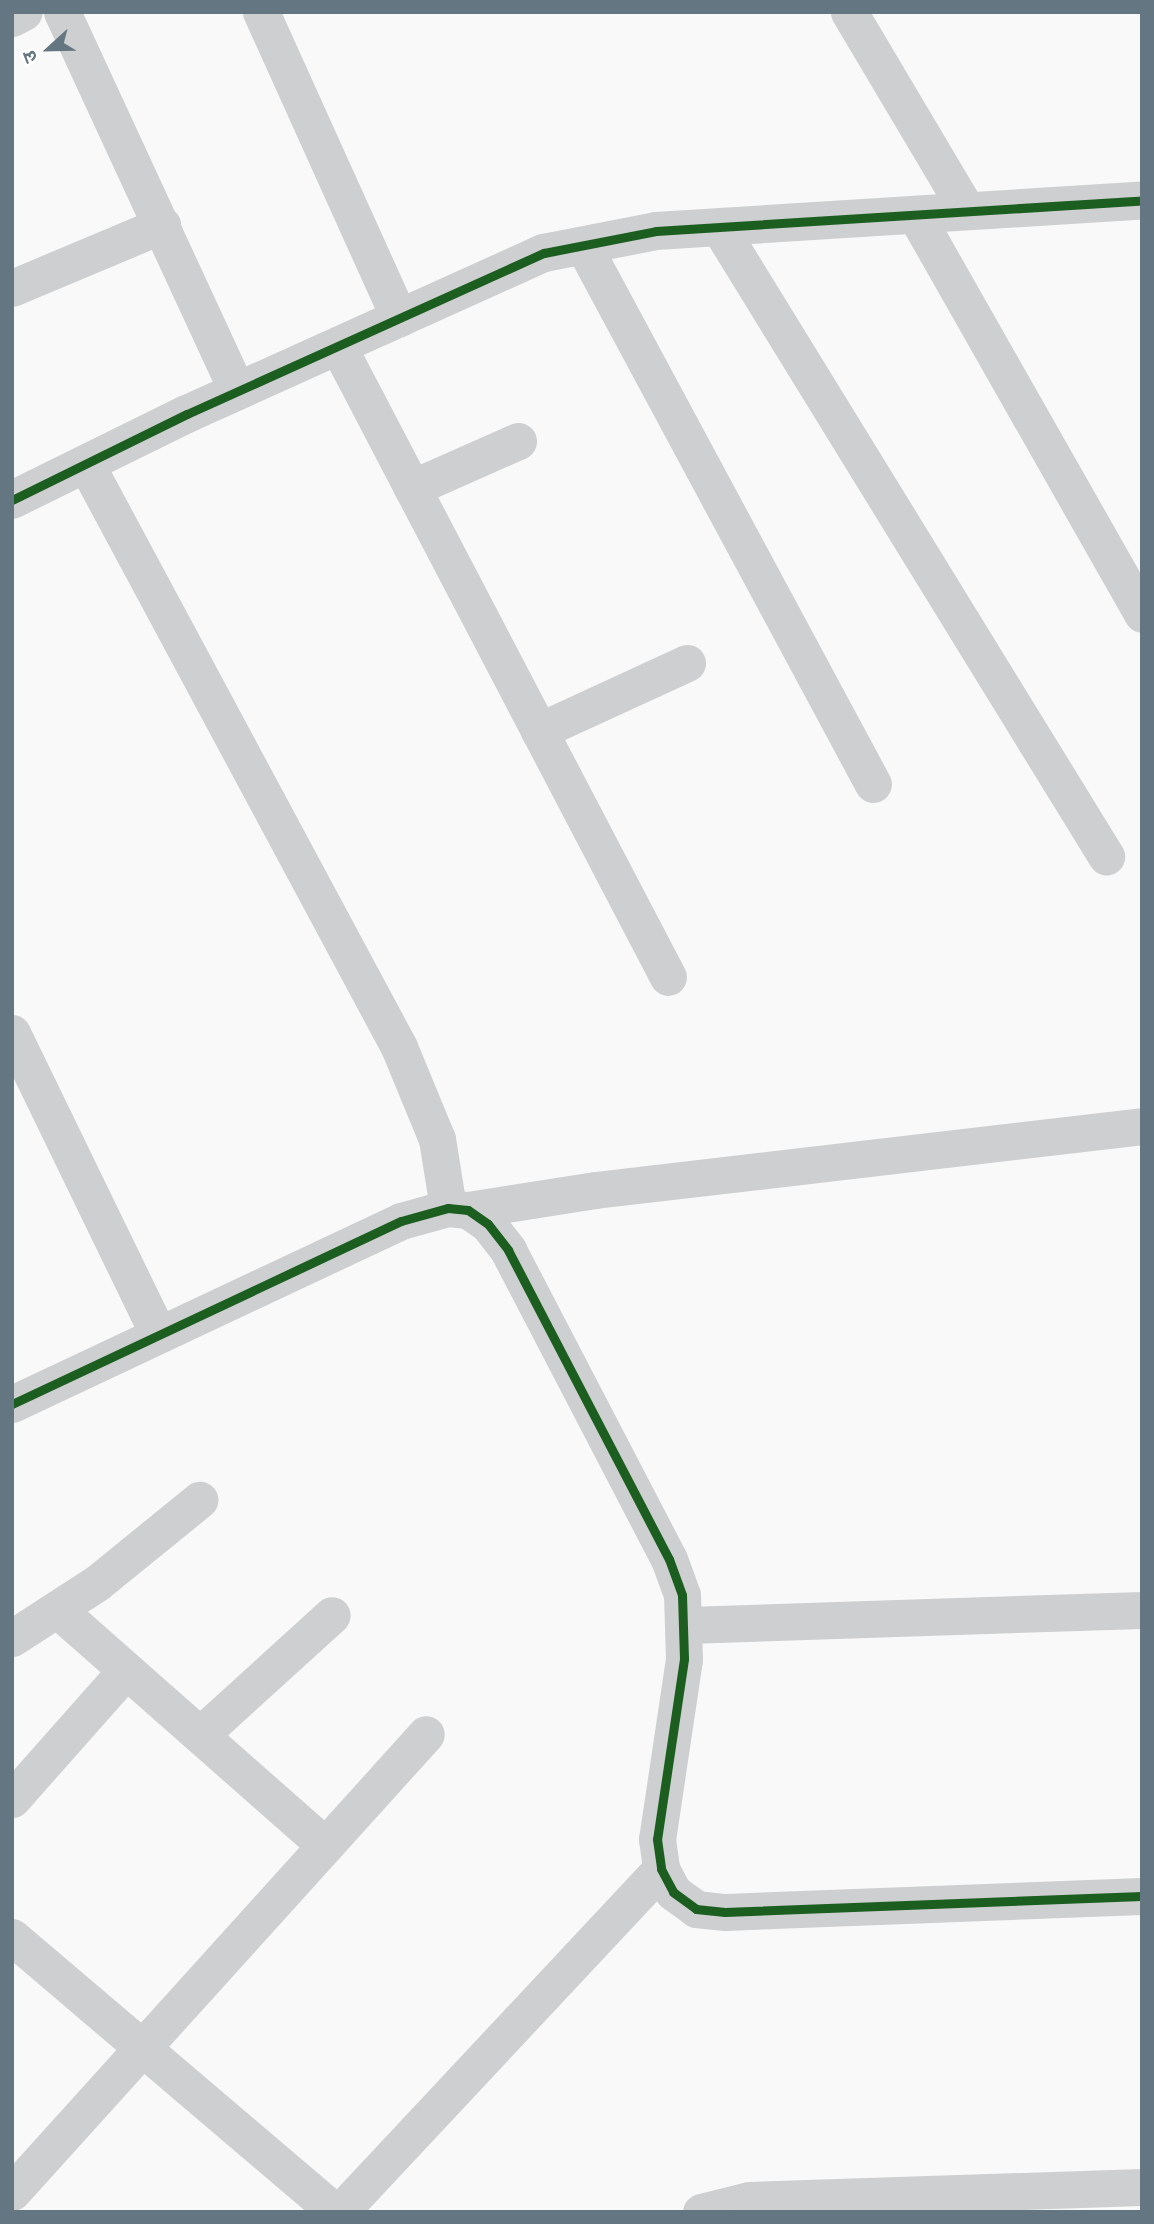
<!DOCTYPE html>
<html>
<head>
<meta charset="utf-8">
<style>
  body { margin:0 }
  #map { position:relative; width:1154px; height:2224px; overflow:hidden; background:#f9f9f9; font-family:"PT Sans Narrow","Noto Sans Devanagari",sans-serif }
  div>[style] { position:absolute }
  .minor>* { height:37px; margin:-18.5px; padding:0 18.5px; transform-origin:18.5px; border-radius:18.5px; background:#cecfd0 }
  .tertiary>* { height:38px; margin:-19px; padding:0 19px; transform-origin:19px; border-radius:19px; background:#cecfd0 }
  .cycleway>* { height:9px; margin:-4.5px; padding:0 4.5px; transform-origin:4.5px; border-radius:4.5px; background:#1b5e20 }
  span { translate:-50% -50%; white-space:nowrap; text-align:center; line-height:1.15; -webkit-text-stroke:7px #fff; paint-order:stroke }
  .frame { position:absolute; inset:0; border:14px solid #657683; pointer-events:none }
  .north { position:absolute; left:14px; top:14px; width:70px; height:70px; -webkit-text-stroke:5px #fff; paint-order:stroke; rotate:248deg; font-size:19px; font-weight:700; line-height:28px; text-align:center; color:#657683 }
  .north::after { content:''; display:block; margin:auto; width:24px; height:32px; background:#657683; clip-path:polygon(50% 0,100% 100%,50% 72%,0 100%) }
</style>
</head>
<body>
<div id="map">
  <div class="minor">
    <div style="left:62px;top:12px;width:417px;rotate:65.2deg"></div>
    <div style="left:261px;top:12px;width:336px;rotate:65.7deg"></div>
    <div style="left:849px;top:12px;width:231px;rotate:59.3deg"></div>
    <div style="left:12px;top:18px;width:13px;rotate:-27deg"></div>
    <div style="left:915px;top:214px;width:460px;rotate:60.4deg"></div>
    <div style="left:719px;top:227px;width:739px;rotate:58.4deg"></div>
    <div style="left:583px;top:245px;width:612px;rotate:61.72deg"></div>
    <div style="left:12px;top:288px;width:163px;rotate:-22.8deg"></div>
    <div style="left:338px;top:346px;width:712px;rotate:62.39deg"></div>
    <div style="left:86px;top:464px;width:662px;rotate:61.77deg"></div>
    <div style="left:399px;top:1047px;width:100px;rotate:67.6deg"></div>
    <div style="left:437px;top:1139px;width:70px;rotate:80.9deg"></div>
    <div style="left:412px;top:488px;width:116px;rotate:-23.9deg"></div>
    <div style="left:539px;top:731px;width:163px;rotate:-24.7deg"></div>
    <div style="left:12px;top:1033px;width:332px;rotate:64.1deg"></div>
    <div style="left:468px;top:1210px;width:129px;rotate:-8.9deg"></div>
    <div style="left:595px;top:1190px;width:551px;rotate:-6.67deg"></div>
    <div style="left:12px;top:1404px;width:430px;rotate:-25.2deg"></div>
    <div style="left:401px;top:1221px;width:49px;rotate:-15.5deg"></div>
    <div style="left:448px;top:1208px;width:20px;rotate:6deg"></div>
    <div style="left:468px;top:1210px;width:24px;rotate:35deg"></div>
    <div style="left:488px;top:1224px;width:33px;rotate:52deg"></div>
    <div style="left:508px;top:1250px;width:348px;rotate:62.5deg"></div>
    <div style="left:669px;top:1559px;width:38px;rotate:70deg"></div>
    <div style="left:682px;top:1595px;width:64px;rotate:88.2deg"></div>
    <div style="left:684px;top:1659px;width:182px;rotate:98.5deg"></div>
    <div style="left:657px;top:1839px;width:30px;rotate:82deg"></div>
    <div style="left:661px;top:1869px;width:26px;rotate:62deg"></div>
    <div style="left:673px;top:1892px;width:29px;rotate:36deg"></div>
    <div style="left:696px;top:1909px;width:29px;rotate:6deg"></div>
    <div style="left:725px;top:1912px;width:417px;rotate:-2.2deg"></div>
    <div style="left:58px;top:1610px;width:356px;rotate:41.4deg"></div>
    <div style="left:687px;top:1625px;width:455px;rotate:-1.9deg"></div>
    <div style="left:12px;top:1638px;width:101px;rotate:-32.9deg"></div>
    <div style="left:97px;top:1583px;width:132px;rotate:-39.1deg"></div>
    <div style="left:200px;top:1735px;width:178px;rotate:-42.3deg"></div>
    <div style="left:12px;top:1799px;width:172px;rotate:-48.5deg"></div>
    <div style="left:12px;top:1937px;width:424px;rotate:40.4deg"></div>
    <div style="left:12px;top:2192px;width:617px;rotate:-47.89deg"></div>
    <div style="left:340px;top:2212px;width:470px;rotate:-46.9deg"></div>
    <div style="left:701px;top:2212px;width:49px;rotate:-14deg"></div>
    <div style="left:749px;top:2200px;width:393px;rotate:-1.9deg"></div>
  </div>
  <div class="tertiary">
    <div style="left:12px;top:500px;width:195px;rotate:-26.2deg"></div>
    <div style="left:187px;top:414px;width:392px;rotate:-24.3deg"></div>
    <div style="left:544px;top:253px;width:114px;rotate:-11.1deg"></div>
    <div style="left:656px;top:231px;width:487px;rotate:-3.6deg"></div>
  </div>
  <div class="cycleway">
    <div style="left:12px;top:500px;width:195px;rotate:-26.2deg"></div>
    <div style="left:187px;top:414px;width:392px;rotate:-24.3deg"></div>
    <div style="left:544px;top:253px;width:114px;rotate:-11.1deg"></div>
    <div style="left:656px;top:231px;width:487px;rotate:-3.6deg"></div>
    <div style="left:12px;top:1404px;width:430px;rotate:-25.2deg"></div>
    <div style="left:401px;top:1221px;width:49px;rotate:-15.5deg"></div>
    <div style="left:448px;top:1208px;width:20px;rotate:6deg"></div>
    <div style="left:468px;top:1210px;width:24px;rotate:35deg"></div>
    <div style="left:488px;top:1224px;width:33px;rotate:52deg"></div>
    <div style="left:508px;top:1250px;width:348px;rotate:62.5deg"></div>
    <div style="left:669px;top:1559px;width:38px;rotate:70deg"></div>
    <div style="left:682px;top:1595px;width:64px;rotate:88.2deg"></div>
    <div style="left:684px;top:1659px;width:182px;rotate:98.5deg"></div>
    <div style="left:657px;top:1839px;width:30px;rotate:82deg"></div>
    <div style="left:661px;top:1869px;width:26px;rotate:62deg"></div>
    <div style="left:673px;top:1892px;width:29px;rotate:36deg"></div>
    <div style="left:696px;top:1909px;width:29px;rotate:6deg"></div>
    <div style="left:725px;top:1912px;width:417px;rotate:-2.2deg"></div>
  </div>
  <div class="frame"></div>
  <div class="north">उ</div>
</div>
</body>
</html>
